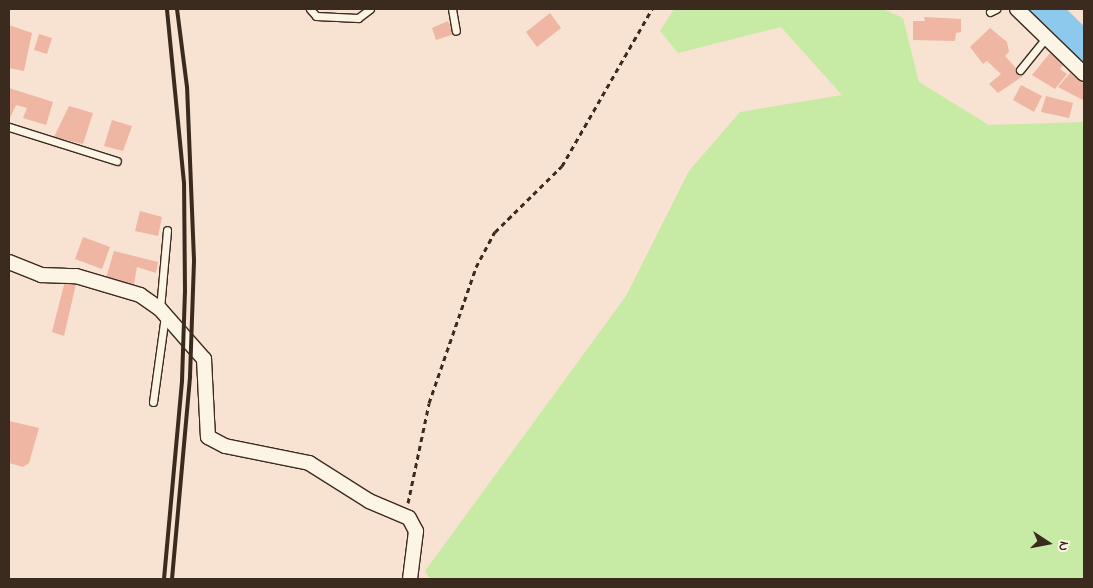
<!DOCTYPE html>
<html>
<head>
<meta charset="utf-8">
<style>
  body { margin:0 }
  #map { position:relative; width:1093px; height:588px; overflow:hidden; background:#f8e2d1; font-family:"Indie Flower",sans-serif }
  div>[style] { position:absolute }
  .green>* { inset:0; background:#c7eba5 }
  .river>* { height:30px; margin:-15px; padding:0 15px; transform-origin:15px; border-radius:15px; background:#8cc9ec }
  .building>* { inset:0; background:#eeb6a3 }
  .path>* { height:3px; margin-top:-1.5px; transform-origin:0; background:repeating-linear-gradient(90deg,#3b2a1e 0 5px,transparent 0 9px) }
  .roads { filter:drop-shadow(1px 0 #3b2a1e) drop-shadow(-1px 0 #3b2a1e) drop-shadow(0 1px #3b2a1e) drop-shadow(0 -1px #3b2a1e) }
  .lane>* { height:7px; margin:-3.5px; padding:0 3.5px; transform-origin:3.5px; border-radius:3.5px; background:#fcf5e5 }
  .street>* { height:14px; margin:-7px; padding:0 7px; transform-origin:7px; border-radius:7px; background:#fcf5e5 }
  .rail>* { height:4px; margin:-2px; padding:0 2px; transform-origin:2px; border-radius:2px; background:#3b2a1e }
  span { translate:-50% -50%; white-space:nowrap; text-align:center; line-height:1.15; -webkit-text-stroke:4.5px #fcf5e5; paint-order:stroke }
  .frame { position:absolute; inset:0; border:10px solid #3b2a1e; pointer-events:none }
  .north { position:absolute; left:1023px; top:518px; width:50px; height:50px; -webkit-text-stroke:4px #fcf5e5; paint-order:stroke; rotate:101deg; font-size:14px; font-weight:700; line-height:20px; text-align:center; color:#3b2a1e }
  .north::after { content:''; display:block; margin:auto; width:18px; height:22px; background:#3b2a1e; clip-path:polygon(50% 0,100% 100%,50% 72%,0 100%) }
</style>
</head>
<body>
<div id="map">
  <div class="green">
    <div style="clip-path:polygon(674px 9px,883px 9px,903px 18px,919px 82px,989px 125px,1084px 122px,1084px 579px,430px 579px,425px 571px,626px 296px,689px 171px,740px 112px,842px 95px,781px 27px,678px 53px,660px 31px)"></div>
  </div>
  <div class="river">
    <div style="left:1045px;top:9px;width:54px;rotate:44.3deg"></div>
  </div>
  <div class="building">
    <div style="clip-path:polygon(550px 13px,561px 28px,537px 47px,526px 32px)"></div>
    <div style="clip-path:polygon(924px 17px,961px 19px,961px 32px,956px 33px,955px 41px,913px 40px,913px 21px,925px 21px)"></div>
    <div style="clip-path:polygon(448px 21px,454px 34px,436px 40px,432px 28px)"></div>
    <div style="clip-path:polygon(9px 25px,32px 33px,24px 71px,9px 68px)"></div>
    <div style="clip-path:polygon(990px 28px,1007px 42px,1009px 52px,1005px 56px,1023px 76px,998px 93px,989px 84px,1001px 74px,987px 61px,983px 64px,970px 47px)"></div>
    <div style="clip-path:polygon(39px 34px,52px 38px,47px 54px,34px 50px)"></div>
    <div style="clip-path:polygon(1050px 53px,1064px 64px,1060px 69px,1067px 74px,1055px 89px,1032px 75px)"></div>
    <div style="clip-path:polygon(1070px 73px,1084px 84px,1083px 100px,1058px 87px)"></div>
    <div style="clip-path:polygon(1021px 85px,1042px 96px,1034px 112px,1013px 100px)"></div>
    <div style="clip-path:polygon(9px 88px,53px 102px,46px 125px,23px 118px,27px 108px,16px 105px,9px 120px)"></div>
    <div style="clip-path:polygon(1046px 96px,1073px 103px,1069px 118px,1041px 112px)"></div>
    <div style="clip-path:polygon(69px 106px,93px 113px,83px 144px,54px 137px)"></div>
    <div style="clip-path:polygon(112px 120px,132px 126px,123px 151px,104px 146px)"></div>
    <div style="clip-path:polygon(140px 211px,162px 217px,158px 236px,135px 231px)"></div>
    <div style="clip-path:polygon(83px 237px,110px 247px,102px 269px,75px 259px)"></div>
    <div style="clip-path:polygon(114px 251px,158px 262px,156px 273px,137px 267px,134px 284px,106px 278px)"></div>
    <div style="clip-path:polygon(65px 281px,76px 284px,64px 336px,52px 332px)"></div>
    <div style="clip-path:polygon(9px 421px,39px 428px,29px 463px,23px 467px,9px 463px)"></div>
  </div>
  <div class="path">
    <div style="left:408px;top:503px;width:102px;rotate:-78.1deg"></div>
    <div style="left:429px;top:403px;width:144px;rotate:-70.9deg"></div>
    <div style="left:476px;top:267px;width:40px;rotate:-62deg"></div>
    <div style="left:495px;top:232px;width:94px;rotate:-44.6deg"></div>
    <div style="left:562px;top:166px;width:181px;rotate:-60.2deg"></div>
  </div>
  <div class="roads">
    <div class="lane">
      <div style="left:310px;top:9px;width:9px;rotate:49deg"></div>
      <div style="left:316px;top:16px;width:42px;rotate:2.7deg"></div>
      <div style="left:358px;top:18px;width:15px;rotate:-37deg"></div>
      <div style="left:452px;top:9px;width:22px;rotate:80deg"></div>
      <div style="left:990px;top:12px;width:7px;rotate:-27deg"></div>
      <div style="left:1020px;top:70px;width:40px;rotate:-51deg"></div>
      <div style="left:9px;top:127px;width:113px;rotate:17.5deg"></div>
      <div style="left:160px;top:309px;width:79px;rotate:-84.9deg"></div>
      <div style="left:153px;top:402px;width:87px;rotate:-82.1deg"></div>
    </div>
    <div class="street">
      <div style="left:1017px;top:9px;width:93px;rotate:44.1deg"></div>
      <div style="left:9px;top:262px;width:35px;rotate:22deg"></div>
      <div style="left:41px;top:275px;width:35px;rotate:2deg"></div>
      <div style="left:76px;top:276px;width:67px;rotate:16.5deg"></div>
      <div style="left:140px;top:295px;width:24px;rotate:35deg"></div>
      <div style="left:160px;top:309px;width:67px;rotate:48.7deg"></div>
      <div style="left:204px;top:359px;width:78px;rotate:87.1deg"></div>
      <div style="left:208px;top:437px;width:19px;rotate:28deg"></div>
      <div style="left:225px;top:446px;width:86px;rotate:11.4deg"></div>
      <div style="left:309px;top:463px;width:71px;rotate:32.3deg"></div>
      <div style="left:369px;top:501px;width:43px;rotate:23deg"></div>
      <div style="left:409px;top:518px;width:15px;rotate:62deg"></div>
      <div style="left:416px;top:531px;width:48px;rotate:97.1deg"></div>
    </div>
  </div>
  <div class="rail">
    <div style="left:164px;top:579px;width:199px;rotate:-84.8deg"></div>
    <div style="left:182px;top:381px;width:89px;rotate:-88.1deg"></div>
    <div style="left:185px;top:292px;width:109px;rotate:-90.5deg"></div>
    <div style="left:184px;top:183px;width:175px;rotate:-95.6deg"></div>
    <div style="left:172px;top:579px;width:204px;rotate:-84.9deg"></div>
    <div style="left:190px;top:376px;width:116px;rotate:-88deg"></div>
    <div style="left:194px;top:260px;width:173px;rotate:-92.3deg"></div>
    <div style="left:187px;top:87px;width:79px;rotate:-97.3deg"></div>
  </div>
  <div class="frame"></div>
  <div class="north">N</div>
</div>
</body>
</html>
